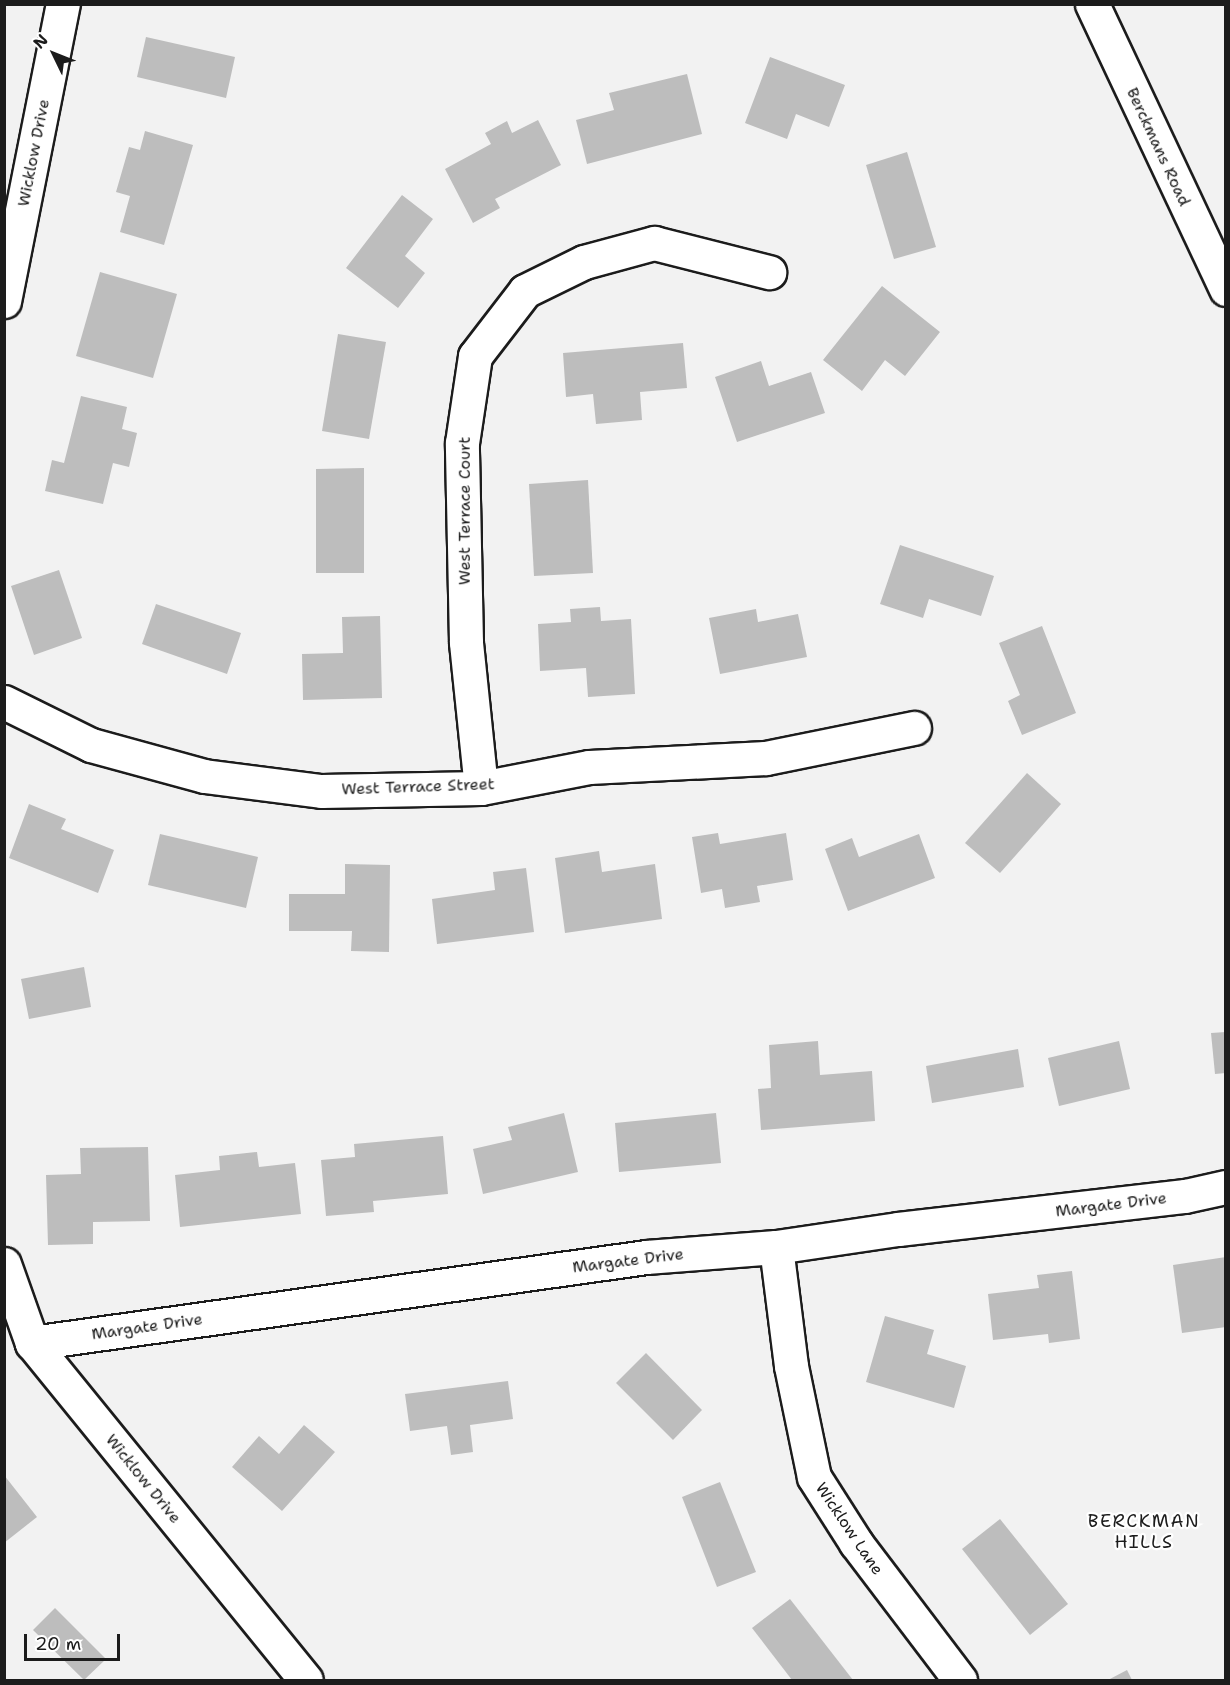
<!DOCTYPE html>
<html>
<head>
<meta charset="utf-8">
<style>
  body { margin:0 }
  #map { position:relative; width:1230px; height:1685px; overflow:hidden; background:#f2f2f2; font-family:"Shantell Sans",sans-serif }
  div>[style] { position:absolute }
  .building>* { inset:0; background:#bdbdbd }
  .roads { filter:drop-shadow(2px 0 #1c1c1c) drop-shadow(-2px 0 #1c1c1c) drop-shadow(0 2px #1c1c1c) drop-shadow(0 -2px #1c1c1c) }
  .minor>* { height:33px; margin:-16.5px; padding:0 16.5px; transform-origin:16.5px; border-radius:16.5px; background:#fff }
  .major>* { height:33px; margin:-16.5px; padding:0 16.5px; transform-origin:16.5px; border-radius:16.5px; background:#fff }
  span { translate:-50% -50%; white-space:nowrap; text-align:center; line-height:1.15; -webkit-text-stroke:4.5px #fff; paint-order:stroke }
  .street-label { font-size:16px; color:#1c1c1c }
  .neighbourhood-label { font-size:18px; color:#1c1c1c; letter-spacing:1.5px }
  .frame { position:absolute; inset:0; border:6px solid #1c1c1c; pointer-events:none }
  .north { position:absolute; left:24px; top:24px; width:60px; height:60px; -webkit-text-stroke:4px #fff; paint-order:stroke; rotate:313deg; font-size:16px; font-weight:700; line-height:24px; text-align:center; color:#1c1c1c }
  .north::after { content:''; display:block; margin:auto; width:21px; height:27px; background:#1c1c1c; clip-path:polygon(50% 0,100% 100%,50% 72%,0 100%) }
  .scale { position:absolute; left:24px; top:1634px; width:96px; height:27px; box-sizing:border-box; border:3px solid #1c1c1c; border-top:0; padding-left:8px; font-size:18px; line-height:21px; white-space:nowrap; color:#1c1c1c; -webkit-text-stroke:4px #fff; paint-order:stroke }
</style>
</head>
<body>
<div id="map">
  <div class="building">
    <div style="clip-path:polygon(146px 37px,235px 57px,226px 98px,137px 77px)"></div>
    <div style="clip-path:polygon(770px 57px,845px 85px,829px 127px,796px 114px,787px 139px,745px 123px)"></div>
    <div style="clip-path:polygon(687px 74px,702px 134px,587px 164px,576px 120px,614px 110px,609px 93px)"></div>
    <div style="clip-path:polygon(538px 120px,561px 165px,495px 199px,500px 208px,473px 223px,445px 169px,491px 144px,485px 133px,507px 121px,512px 133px)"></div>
    <div style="clip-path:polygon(145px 131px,193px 145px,164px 245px,120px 232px,130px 196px,116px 192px,129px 147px,140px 150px)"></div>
    <div style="clip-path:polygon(907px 152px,936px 247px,894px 259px,866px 165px)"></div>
    <div style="clip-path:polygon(402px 195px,433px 219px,405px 256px,425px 273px,398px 308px,346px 268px)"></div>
    <div style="clip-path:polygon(100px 272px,177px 294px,153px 378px,76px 356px)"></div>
    <div style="clip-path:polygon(882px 286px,940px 332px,905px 376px,885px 360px,862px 391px,823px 360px)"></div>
    <div style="clip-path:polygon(338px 334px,386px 342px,369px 439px,322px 431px)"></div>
    <div style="clip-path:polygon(683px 343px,687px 388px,640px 392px,642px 420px,596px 424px,593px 394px,566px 397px,563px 353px)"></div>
    <div style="clip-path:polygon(761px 361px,769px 386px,811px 372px,825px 413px,737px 442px,715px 377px)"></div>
    <div style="clip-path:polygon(81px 396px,127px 407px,122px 429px,137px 433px,129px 467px,113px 463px,103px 504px,45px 491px,52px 460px,64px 463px)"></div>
    <div style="clip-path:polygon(364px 468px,364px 573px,316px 573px,316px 469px)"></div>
    <div style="clip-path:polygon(588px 480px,593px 573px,534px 576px,529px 484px)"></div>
    <div style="clip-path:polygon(900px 545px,994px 576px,981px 616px,929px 599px,923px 618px,880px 604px)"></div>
    <div style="clip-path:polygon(59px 570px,82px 638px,34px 655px,11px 586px)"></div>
    <div style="clip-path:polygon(156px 604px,241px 633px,227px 674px,142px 644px)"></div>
    <div style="clip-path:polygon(600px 607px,601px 621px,631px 619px,635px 694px,588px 697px,586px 668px,540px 671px,538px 624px,571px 622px,570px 609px)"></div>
    <div style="clip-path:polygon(756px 609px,758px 622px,798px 614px,807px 657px,720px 674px,709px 618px)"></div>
    <div style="clip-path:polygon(380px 616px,382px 698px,303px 700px,302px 654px,343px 653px,342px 617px)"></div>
    <div style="clip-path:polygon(1042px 626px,1076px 713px,1022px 735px,1008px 701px,1020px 695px,999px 643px)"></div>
    <div style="clip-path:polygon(1027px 773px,1061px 804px,1000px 873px,965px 843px)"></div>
    <div style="clip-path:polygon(29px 804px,66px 819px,61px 829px,114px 850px,98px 893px,9px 858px)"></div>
    <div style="clip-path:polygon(718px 833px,720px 844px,786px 833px,793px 880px,757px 886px,760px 902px,725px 908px,722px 889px,701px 893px,692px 837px)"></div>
    <div style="clip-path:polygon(160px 834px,258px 857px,246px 908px,148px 885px)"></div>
    <div style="clip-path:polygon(919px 834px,935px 878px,848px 911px,825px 849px,852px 838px,859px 857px)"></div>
    <div style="clip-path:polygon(599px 851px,602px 872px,655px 864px,662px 919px,565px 933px,555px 858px)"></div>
    <div style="clip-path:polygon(345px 864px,390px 865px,389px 952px,351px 951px,352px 931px,289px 931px,289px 894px,345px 894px)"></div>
    <div style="clip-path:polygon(526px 868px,534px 932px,437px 944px,432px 899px,495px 890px,493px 872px)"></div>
    <div style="clip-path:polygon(84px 967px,91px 1007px,29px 1019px,21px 979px)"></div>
    <div style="clip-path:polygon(1226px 1032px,1226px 1073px,1215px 1074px,1211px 1033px)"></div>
    <div style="clip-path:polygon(818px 1041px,820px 1075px,872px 1071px,875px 1121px,761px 1130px,758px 1089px,771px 1088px,769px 1045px)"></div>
    <div style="clip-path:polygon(1119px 1041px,1130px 1089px,1059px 1106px,1048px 1058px)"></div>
    <div style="clip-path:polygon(1018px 1049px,1024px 1087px,932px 1103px,926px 1066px)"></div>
    <div style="clip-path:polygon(564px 1113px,578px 1172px,483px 1194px,473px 1149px,512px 1140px,508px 1127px)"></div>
    <div style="clip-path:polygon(716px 1113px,721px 1163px,619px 1172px,615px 1123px)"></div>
    <div style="clip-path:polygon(443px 1136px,448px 1194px,373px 1201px,374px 1212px,326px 1216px,321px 1160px,355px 1157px,354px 1144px)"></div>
    <div style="clip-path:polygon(148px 1147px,150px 1221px,93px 1222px,93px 1244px,48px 1245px,46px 1175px,81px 1174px,80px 1148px)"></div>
    <div style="clip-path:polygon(257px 1152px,259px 1167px,295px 1163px,301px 1214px,180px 1227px,175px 1175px,220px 1170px,219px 1156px)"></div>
    <div style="clip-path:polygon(1226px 1257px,1226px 1327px,1182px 1333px,1173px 1265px)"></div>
    <div style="clip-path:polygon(1072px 1271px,1080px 1339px,1049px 1343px,1048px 1334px,993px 1340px,988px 1294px,1039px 1288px,1037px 1275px)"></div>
    <div style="clip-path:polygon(885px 1316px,934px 1330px,927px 1354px,966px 1366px,954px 1408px,866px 1382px)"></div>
    <div style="clip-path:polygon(646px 1353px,702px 1410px,673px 1440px,616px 1383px)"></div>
    <div style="clip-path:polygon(508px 1381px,513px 1419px,470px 1425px,473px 1452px,451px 1455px,447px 1426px,410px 1431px,405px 1394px)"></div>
    <div style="clip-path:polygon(304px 1425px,335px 1452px,282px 1511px,232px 1467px,259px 1436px,279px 1454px)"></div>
    <div style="clip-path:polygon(4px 1475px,37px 1517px,4px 1543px)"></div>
    <div style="clip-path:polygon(720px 1482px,756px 1572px,717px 1587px,682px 1497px)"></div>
    <div style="clip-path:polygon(1000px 1519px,1068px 1604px,1030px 1635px,962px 1549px)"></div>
    <div style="clip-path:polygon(790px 1599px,853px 1680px,792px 1680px,752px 1628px)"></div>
    <div style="clip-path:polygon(55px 1608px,106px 1659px,84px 1680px,33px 1630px)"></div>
    <div style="clip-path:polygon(1127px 1670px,1132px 1680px,1108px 1680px)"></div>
  </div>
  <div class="roads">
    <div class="minor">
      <div style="left:4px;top:301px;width:303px;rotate:-78.8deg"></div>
      <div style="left:4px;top:702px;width:97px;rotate:26.3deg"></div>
      <div style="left:91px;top:745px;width:117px;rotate:15.3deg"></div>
      <div style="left:204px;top:776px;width:118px;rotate:7.3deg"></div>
      <div style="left:321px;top:791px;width:160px;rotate:-1.1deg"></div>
      <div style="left:481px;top:788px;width:110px;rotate:-11deg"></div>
      <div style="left:589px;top:767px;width:177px;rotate:-2.9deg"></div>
      <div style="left:766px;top:758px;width:151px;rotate:-11.5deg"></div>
      <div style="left:481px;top:788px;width:147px;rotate:-95.9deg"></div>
      <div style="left:466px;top:642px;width:199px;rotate:-91.2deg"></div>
      <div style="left:462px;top:443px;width:88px;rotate:-81.5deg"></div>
      <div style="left:475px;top:356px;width:82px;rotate:-52.4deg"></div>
      <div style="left:525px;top:291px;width:66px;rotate:-26.2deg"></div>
      <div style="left:584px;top:262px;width:73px;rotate:-15.2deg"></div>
      <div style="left:654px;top:243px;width:119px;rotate:14.2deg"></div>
      <div style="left:776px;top:1247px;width:120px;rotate:82.8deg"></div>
      <div style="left:791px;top:1366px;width:113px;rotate:78.3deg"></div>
      <div style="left:814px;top:1477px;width:78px;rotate:57.5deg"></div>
      <div style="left:856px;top:1543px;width:172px;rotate:52.8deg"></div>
      <div style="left:4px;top:1264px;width:84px;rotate:70.5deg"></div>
      <div style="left:32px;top:1343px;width:434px;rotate:50.9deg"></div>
      <div style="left:32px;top:1343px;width:620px;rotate:-7.97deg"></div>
      <div style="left:646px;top:1257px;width:130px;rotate:-4.4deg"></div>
      <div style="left:776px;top:1247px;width:123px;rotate:-8.4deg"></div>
      <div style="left:898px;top:1229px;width:289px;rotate:-6.6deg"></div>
      <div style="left:1185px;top:1196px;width:42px;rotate:-12.4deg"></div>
    </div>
    <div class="major">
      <div style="left:1092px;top:4px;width:315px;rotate:64.8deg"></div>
    </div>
  </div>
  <div class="street-label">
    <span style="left:1158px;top:147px;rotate:65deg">Berckmans Road</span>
    <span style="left:34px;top:153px;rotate:-79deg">Wicklow Drive</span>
    <span style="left:465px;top:511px;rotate:-90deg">West Terrace Court</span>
    <span style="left:418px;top:787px;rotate:-2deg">West Terrace Street</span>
    <span style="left:1111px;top:1205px;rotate:-7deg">Margate Drive</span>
    <span style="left:628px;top:1261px;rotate:-7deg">Margate Drive</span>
    <span style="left:147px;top:1327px;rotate:-8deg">Margate Drive</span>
    <span style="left:143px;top:1479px;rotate:51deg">Wicklow Drive</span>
    <span style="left:849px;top:1529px;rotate:56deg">Wicklow Lane</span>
  </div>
  <div class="neighbourhood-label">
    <span style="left:1144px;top:1532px">BERCKMAN<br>HILLS</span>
  </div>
  <div class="frame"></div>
  <div class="north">N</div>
  <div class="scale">20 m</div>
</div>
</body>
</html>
